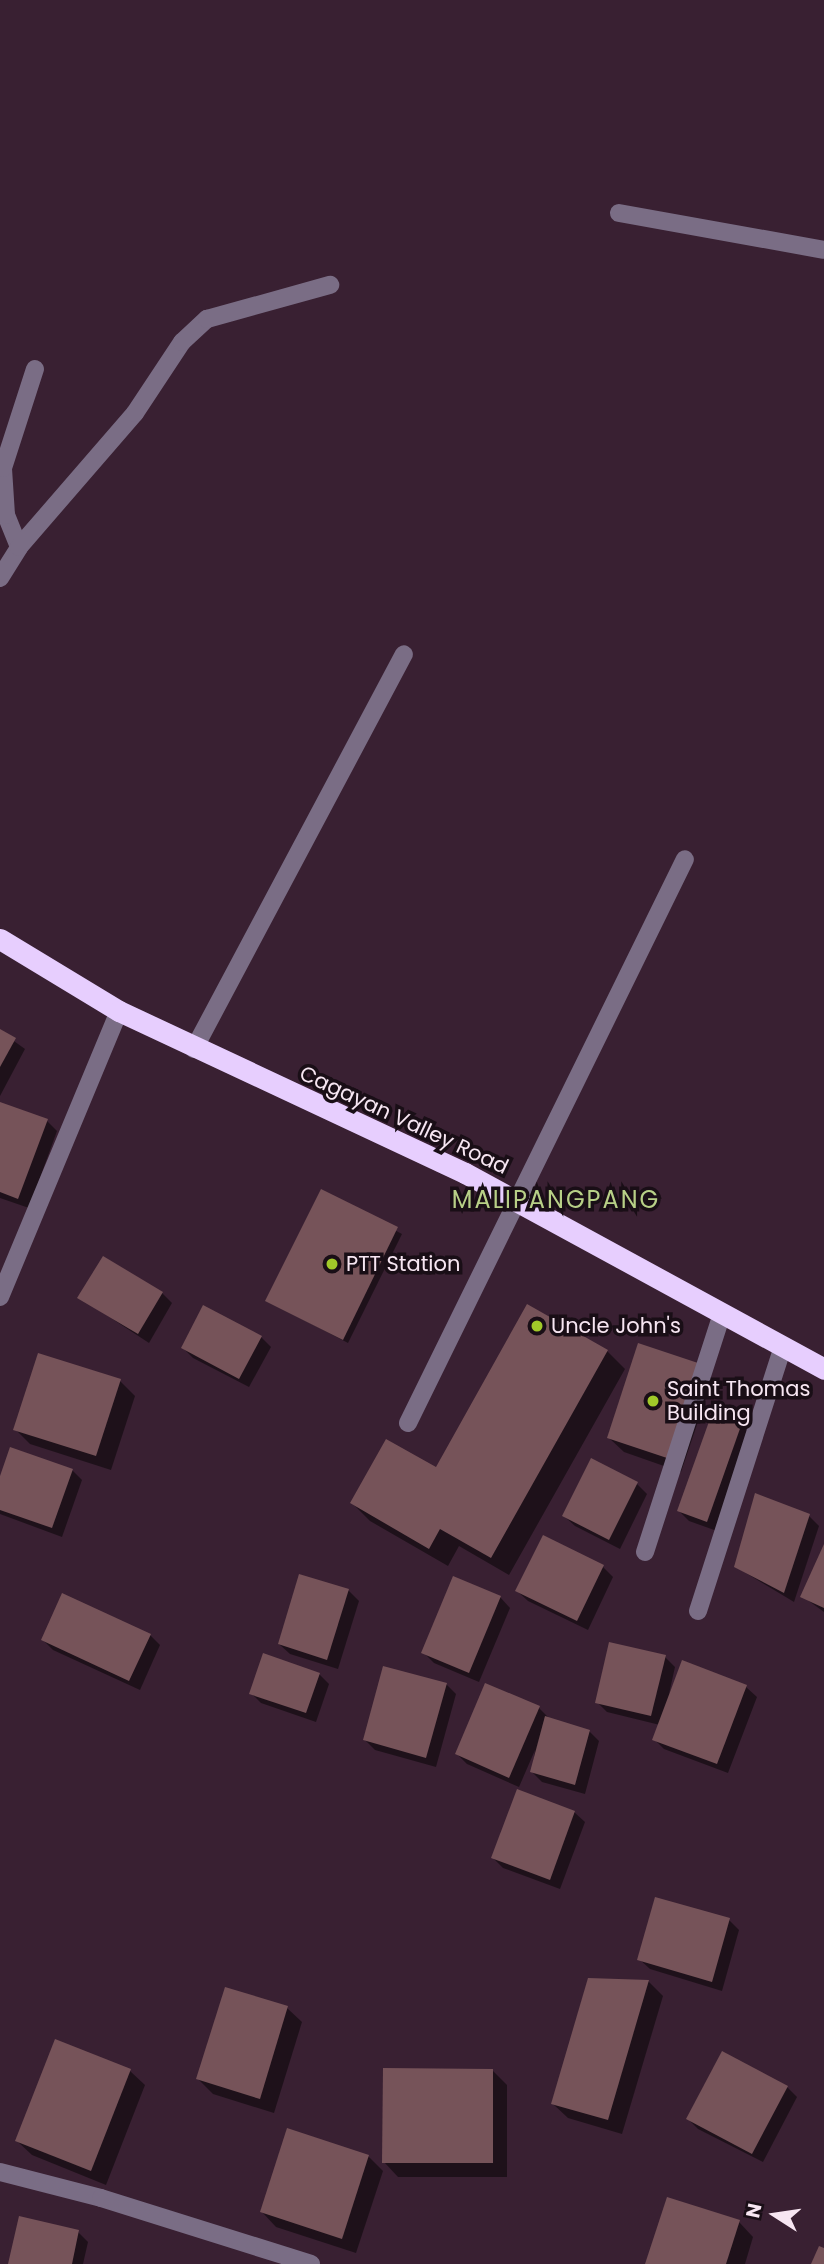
<!DOCTYPE html>
<html>
<head>
<meta charset="utf-8">
<style>
  body { margin:0 }
  #map { position:relative; width:824px; height:2264px; overflow:hidden; background:#392032; font-family:Poppins,sans-serif }
  div>[style] { position:absolute }
  .shadow>* { inset:0; background:#0007 }
  .building>* { inset:0; background:#765359 }
  .minor>* { height:18px; margin:-9px; padding:0 9px; transform-origin:9px; border-radius:9px; background:#7a6d85 }
  .highway>* { height:21px; margin:-10.5px; padding:0 10.5px; transform-origin:10.5px; border-radius:10.5px; background:#e7cefe }
  .dots>* { width:19px; height:19px; translate:-50% -50%; box-sizing:border-box; border:4px solid #190e16; border-radius:50% }
  span { translate:-50% -50%; white-space:nowrap; text-align:center; line-height:1.15; -webkit-text-stroke:7px #190e16; paint-order:stroke }
  .street-label { font-size:21px; color:#f7e6f2 }
  .poi-label { font-size:21px; color:#f7e6f2 }
  .left { translate:0 -50%; text-align:left }
  .quarter-label { font-size:24px; color:#b8d087; letter-spacing:2px }
  .north { position:absolute; left:740px; top:2180px; width:70px; height:70px; -webkit-text-stroke:5px #190e16; paint-order:stroke; rotate:282deg; font-size:19px; font-weight:700; line-height:28px; text-align:center; color:#f7e6f2 }
  .north::after { content:''; display:block; margin:auto; width:24px; height:32px; background:#f7e6f2; clip-path:polygon(50% 0,100% 100%,50% 72%,0 100%) }
</style>
</head>
<body>
<div id="map">
  <div class="shadow">
    <div style="clip-path:polygon(0 1031px,25px 1049px,0 1096px)"></div>
    <div style="clip-path:polygon(0 1103px,47px 1121px,57px 1131px,29px 1208px,0 1198px)"></div>
    <div style="clip-path:polygon(322px 1192px,402px 1234px,348px 1343px,268px 1301px)"></div>
    <div style="clip-path:polygon(162px 1293px,172px 1303px,149px 1343px,79px 1297px)"></div>
    <div style="clip-path:polygon(261px 1337px,271px 1347px,249px 1387px,193px 1358px,183px 1348px)"></div>
    <div style="clip-path:polygon(607px 1351px,625px 1369px,509px 1575px,459px 1546px,448px 1566px,370px 1521px,352px 1503px,436px 1469px)"></div>
    <div style="clip-path:polygon(697px 1365px,712px 1380px,681px 1472px,624px 1452px,609px 1438px)"></div>
    <div style="clip-path:polygon(120px 1381px,135px 1396px,111px 1470px,30px 1444px,15px 1429px)"></div>
    <div style="clip-path:polygon(741px 1424px,751px 1435px,717px 1531px,689px 1521px,679px 1511px)"></div>
    <div style="clip-path:polygon(72px 1470px,82px 1480px,62px 1537px,0 1514px,0 1481px)"></div>
    <div style="clip-path:polygon(637px 1484px,647px 1494px,620px 1549px,575px 1526px,564px 1516px)"></div>
    <div style="clip-path:polygon(809px 1516px,819px 1526px,794px 1602px,736px 1567px)"></div>
    <div style="clip-path:polygon(824px 1548px,824px 1612px,802px 1596px)"></div>
    <div style="clip-path:polygon(603px 1567px,613px 1577px,588px 1630px,528px 1601px,517px 1591px)"></div>
    <div style="clip-path:polygon(301px 1576px,349px 1591px,359px 1601px,338px 1669px,290px 1654px,279px 1644px)"></div>
    <div style="clip-path:polygon(500px 1597px,510px 1608px,479px 1682px,434px 1663px,424px 1653px)"></div>
    <div style="clip-path:polygon(150px 1635px,160px 1645px,140px 1690px,53px 1650px,43px 1640px)"></div>
    <div style="clip-path:polygon(665px 1657px,675px 1667px,669px 1694px,683px 1663px,746px 1687px,757px 1697px,728px 1773px,664px 1749px,654px 1739px,660px 1725px,607px 1712px,597px 1702px)"></div>
    <div style="clip-path:polygon(319px 1674px,329px 1684px,316px 1722px,261px 1703px,251px 1693px)"></div>
    <div style="clip-path:polygon(446px 1684px,456px 1694px,436px 1767px,375px 1750px,365px 1740px)"></div>
    <div style="clip-path:polygon(539px 1708px,549px 1718px,589px 1731px,599px 1741px,585px 1794px,542px 1782px,532px 1772px,535px 1750px,519px 1787px,467px 1764px,457px 1754px)"></div>
    <div style="clip-path:polygon(574px 1812px,585px 1822px,560px 1889px,503px 1868px,493px 1858px)"></div>
    <div style="clip-path:polygon(729px 1920px,739px 1930px,722px 1991px,650px 1969px,639px 1959px)"></div>
    <div style="clip-path:polygon(648px 1981px,663px 1996px,622px 2134px,568px 2118px,553px 2104px)"></div>
    <div style="clip-path:polygon(287px 2008px,302px 2022px,274px 2113px,213px 2094px,198px 2079px)"></div>
    <div style="clip-path:polygon(56px 2041px,130px 2071px,145px 2085px,106px 2185px,32px 2155px,17px 2141px)"></div>
    <div style="clip-path:polygon(493px 2071px,507px 2085px,507px 2177px,398px 2177px,384px 2162px)"></div>
    <div style="clip-path:polygon(787px 2087px,797px 2097px,763px 2162px,698px 2129px,688px 2119px)"></div>
    <div style="clip-path:polygon(368px 2156px,383px 2171px,356px 2253px,276px 2227px,262px 2212px)"></div>
    <div style="clip-path:polygon(739px 2222px,753px 2237px,745px 2264px,647px 2264px)"></div>
    <div style="clip-path:polygon(78px 2232px,88px 2242px,83px 2264px,9px 2264px)"></div>
  </div>
  <div class="building">
    <div style="clip-path:polygon(0 1029px,16px 1038px,0 1067px)"></div>
    <div style="clip-path:polygon(0 1102px,48px 1119px,18px 1199px,0 1192px)"></div>
    <div style="clip-path:polygon(321px 1189px,398px 1227px,343px 1340px,265px 1301px)"></div>
    <div style="clip-path:polygon(103px 1256px,163px 1292px,138px 1334px,77px 1298px)"></div>
    <div style="clip-path:polygon(527px 1304px,608px 1350px,491px 1558px,440px 1529px,429px 1549px,350px 1503px,386px 1439px,436px 1467px)"></div>
    <div style="clip-path:polygon(203px 1305px,262px 1336px,239px 1379px,181px 1348px)"></div>
    <div style="clip-path:polygon(638px 1343px,698px 1363px,667px 1458px,607px 1438px)"></div>
    <div style="clip-path:polygon(38px 1353px,121px 1379px,96px 1456px,13px 1430px)"></div>
    <div style="clip-path:polygon(716px 1402px,742px 1423px,707px 1522px,677px 1511px)"></div>
    <div style="clip-path:polygon(10px 1447px,73px 1469px,52px 1528px,0 1510px,0 1476px)"></div>
    <div style="clip-path:polygon(591px 1458px,638px 1482px,609px 1540px,562px 1516px)"></div>
    <div style="clip-path:polygon(755px 1493px,810px 1514px,784px 1593px,734px 1567px)"></div>
    <div style="clip-path:polygon(543px 1535px,604px 1565px,577px 1621px,515px 1591px)"></div>
    <div style="clip-path:polygon(824px 1544px,824px 1608px,800px 1597px)"></div>
    <div style="clip-path:polygon(299px 1574px,349px 1589px,327px 1660px,278px 1644px)"></div>
    <div style="clip-path:polygon(453px 1576px,501px 1596px,469px 1673px,421px 1653px)"></div>
    <div style="clip-path:polygon(62px 1593px,151px 1634px,129px 1681px,41px 1640px)"></div>
    <div style="clip-path:polygon(609px 1642px,666px 1655px,651px 1716px,595px 1703px)"></div>
    <div style="clip-path:polygon(263px 1653px,320px 1673px,306px 1713px,249px 1694px)"></div>
    <div style="clip-path:polygon(682px 1660px,747px 1685px,717px 1764px,652px 1740px)"></div>
    <div style="clip-path:polygon(383px 1666px,447px 1683px,426px 1758px,363px 1740px)"></div>
    <div style="clip-path:polygon(485px 1683px,540px 1706px,509px 1778px,455px 1754px)"></div>
    <div style="clip-path:polygon(545px 1716px,590px 1730px,575px 1785px,530px 1772px)"></div>
    <div style="clip-path:polygon(517px 1789px,575px 1811px,550px 1880px,491px 1858px)"></div>
    <div style="clip-path:polygon(655px 1897px,730px 1918px,712px 1982px,637px 1960px)"></div>
    <div style="clip-path:polygon(588px 1978px,649px 1980px,608px 2120px,551px 2104px)"></div>
    <div style="clip-path:polygon(225px 1987px,288px 2006px,260px 2099px,196px 2079px)"></div>
    <div style="clip-path:polygon(55px 2039px,131px 2069px,91px 2171px,15px 2141px)"></div>
    <div style="clip-path:polygon(722px 2051px,788px 2086px,752px 2154px,686px 2119px)"></div>
    <div style="clip-path:polygon(383px 2068px,493px 2069px,493px 2163px,382px 2163px)"></div>
    <div style="clip-path:polygon(287px 2128px,369px 2155px,342px 2239px,260px 2212px)"></div>
    <div style="clip-path:polygon(667px 2197px,740px 2220px,726px 2264px,645px 2264px)"></div>
    <div style="clip-path:polygon(19px 2216px,79px 2230px,72px 2264px,8px 2264px)"></div>
    <div style="clip-path:polygon(819px 2246px,824px 2248px,824px 2264px,811px 2264px)"></div>
  </div>
  <div class="minor">
    <div style="left:619px;top:213px;width:208px;rotate:10.2deg"></div>
    <div style="left:19px;top:547px;width:35px;rotate:-112deg"></div>
    <div style="left:6px;top:515px;width:47px;rotate:-93.7deg"></div>
    <div style="left:3px;top:468px;width:104px;rotate:-72.1deg"></div>
    <div style="left:0;top:578px;width:36px;rotate:-58deg"></div>
    <div style="left:19px;top:547px;width:177px;rotate:-49.1deg"></div>
    <div style="left:135px;top:413px;width:85px;rotate:-56.5deg"></div>
    <div style="left:182px;top:342px;width:34px;rotate:-43deg"></div>
    <div style="left:207px;top:319px;width:128px;rotate:-15.5deg"></div>
    <div style="left:194px;top:1049px;width:447px;rotate:-62deg"></div>
    <div style="left:0;top:1297px;width:310px;rotate:-67.4deg"></div>
    <div style="left:408px;top:1423px;width:628px;rotate:-63.84deg"></div>
    <div style="left:645px;top:1552px;width:251px;rotate:-72.1deg"></div>
    <div style="left:698px;top:1611px;width:277px;rotate:-72.2deg"></div>
    <div style="left:0;top:2172px;width:104px;rotate:14.4deg"></div>
    <div style="left:101px;top:2198px;width:220px;rotate:17.4deg"></div>
  </div>
  <div class="highway">
    <div style="left:0;top:939px;width:139px;rotate:31.2deg"></div>
    <div style="left:119px;top:1011px;width:382px;rotate:25.1deg"></div>
    <div style="left:465px;top:1173px;width:409px;rotate:28.6deg"></div>
  </div>
  <div class="dots">
    <div style="left:332px;top:1264px;background:#a1c929"></div>
    <div style="left:537px;top:1326px;background:#a1c929"></div>
    <div style="left:653px;top:1401px;background:#a1c929"></div>
  </div>
  <div class="street-label">
    <span style="left:404px;top:1120px;rotate:25deg">Cagayan Valley Road</span>
  </div>
  <div class="poi-label">
    <span class="left" style="left:346px;top:1264px">PTT Station</span>
    <span class="left" style="left:551px;top:1326px">Uncle John's</span>
    <span class="left" style="left:667px;top:1401px">Saint Thomas<br>Building</span>
  </div>
  <div class="quarter-label">
    <span style="left:556px;top:1200px">MALIPANGPANG</span>
  </div>
  <div class="north">N</div>
</div>
</body>
</html>
